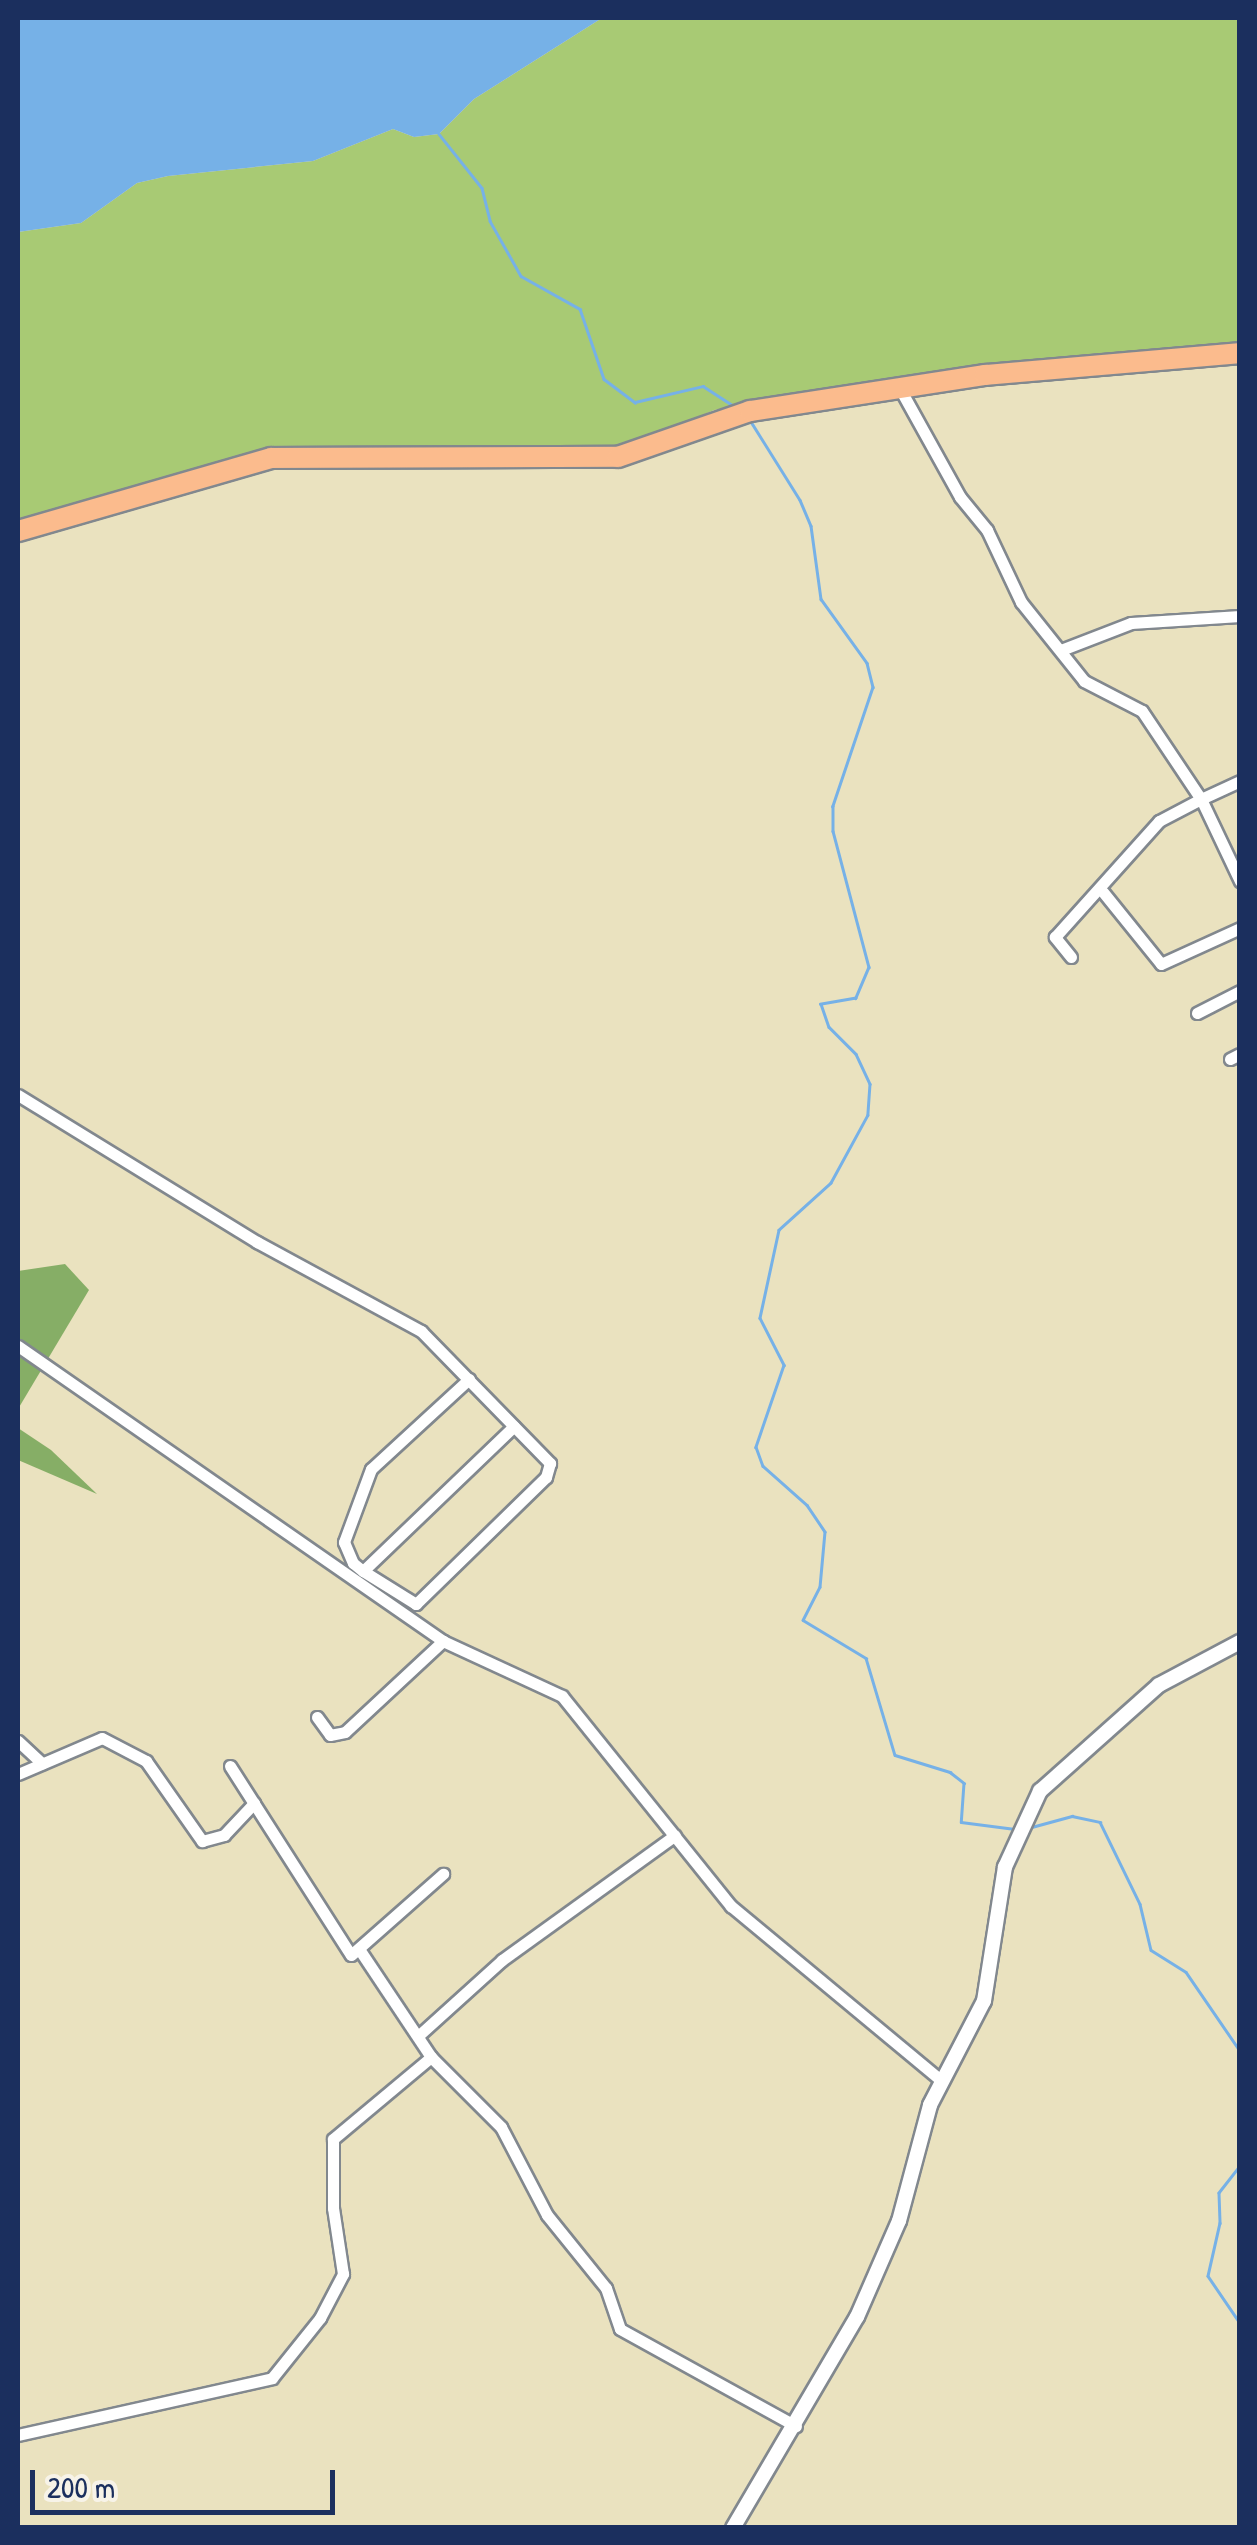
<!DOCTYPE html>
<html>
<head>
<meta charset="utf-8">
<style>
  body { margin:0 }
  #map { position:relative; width:1257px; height:2545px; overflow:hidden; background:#eae2bf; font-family:"Patrick Hand",sans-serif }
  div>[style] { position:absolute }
  .green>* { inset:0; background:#a8ca74 }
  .forest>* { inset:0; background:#86ae66 }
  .water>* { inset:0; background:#76b1e7 }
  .stream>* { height:2.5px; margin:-1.25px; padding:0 1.25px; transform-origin:1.25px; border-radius:1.25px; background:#76b1e7 }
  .roads { filter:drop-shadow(2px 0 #82888e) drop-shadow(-2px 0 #82888e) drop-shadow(0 2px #82888e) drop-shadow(0 -2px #82888e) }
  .minor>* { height:11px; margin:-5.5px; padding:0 5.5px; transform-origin:5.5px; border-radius:5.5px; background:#fff }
  .tertiary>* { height:14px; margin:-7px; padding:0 7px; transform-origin:7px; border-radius:7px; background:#fff }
  .trunk>* { height:20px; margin:-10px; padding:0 10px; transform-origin:10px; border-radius:10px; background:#fbbb8d }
  span { translate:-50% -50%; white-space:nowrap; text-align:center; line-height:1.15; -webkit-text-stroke:8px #f7f3e8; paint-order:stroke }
  .frame { position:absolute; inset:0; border:20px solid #1b2f5e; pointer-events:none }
  .scale { position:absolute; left:30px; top:2470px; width:305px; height:45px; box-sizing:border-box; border:5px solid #1b2f5e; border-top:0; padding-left:12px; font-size:30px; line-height:35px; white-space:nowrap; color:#1b2f5e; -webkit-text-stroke:8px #f7f3e8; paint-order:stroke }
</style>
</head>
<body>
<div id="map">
  <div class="green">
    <div style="clip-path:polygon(602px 18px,1239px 18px,1239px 347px,931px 377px,714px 410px,625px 449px,288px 450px,18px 526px,18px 232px,81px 223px,137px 183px,168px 176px,313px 161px,393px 129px,414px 137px,439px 134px,474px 99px)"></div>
  </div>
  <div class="forest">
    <div style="clip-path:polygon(65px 1264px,89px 1290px,18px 1409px,18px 1271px)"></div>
    <div style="clip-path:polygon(18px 1428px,51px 1450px,97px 1494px,18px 1460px)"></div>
  </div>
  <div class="water">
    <div style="clip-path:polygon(18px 18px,602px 18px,474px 99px,439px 134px,414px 137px,393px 129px,313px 161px,168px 176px,137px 183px,81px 223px,18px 232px)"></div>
  </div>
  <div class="stream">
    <div style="left:439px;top:134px;width:69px;rotate:51.5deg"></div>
    <div style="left:482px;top:188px;width:34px;rotate:76deg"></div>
    <div style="left:490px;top:221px;width:63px;rotate:60.6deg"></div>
    <div style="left:521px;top:276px;width:68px;rotate:29.2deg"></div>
    <div style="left:580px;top:309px;width:74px;rotate:71.1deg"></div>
    <div style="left:604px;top:379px;width:39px;rotate:37deg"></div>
    <div style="left:635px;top:402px;width:70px;rotate:-13.2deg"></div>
    <div style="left:703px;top:386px;width:40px;rotate:32.9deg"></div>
    <div style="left:750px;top:420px;width:94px;rotate:58deg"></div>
    <div style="left:800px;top:500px;width:28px;rotate:67deg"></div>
    <div style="left:811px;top:526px;width:74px;rotate:82.2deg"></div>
    <div style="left:821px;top:599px;width:79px;rotate:54.3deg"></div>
    <div style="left:867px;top:663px;width:25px;rotate:76deg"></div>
    <div style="left:873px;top:687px;width:126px;rotate:108.6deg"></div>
    <div style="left:833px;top:806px;width:25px;rotate:90deg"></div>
    <div style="left:833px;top:831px;width:141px;rotate:75.2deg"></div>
    <div style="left:869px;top:967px;width:34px;rotate:113deg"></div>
    <div style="left:856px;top:998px;width:36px;rotate:170deg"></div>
    <div style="left:821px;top:1004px;width:24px;rotate:71deg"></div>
    <div style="left:829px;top:1027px;width:38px;rotate:45deg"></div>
    <div style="left:856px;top:1054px;width:33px;rotate:65deg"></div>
    <div style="left:870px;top:1084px;width:31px;rotate:94deg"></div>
    <div style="left:868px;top:1115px;width:77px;rotate:118.6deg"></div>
    <div style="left:831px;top:1183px;width:70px;rotate:137.9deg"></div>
    <div style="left:779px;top:1230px;width:90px;rotate:102.2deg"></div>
    <div style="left:760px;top:1318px;width:53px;rotate:62.9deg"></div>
    <div style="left:784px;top:1365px;width:87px;rotate:108.9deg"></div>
    <div style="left:756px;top:1447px;width:20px;rotate:70deg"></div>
    <div style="left:763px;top:1466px;width:59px;rotate:41.6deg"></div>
    <div style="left:807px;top:1505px;width:32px;rotate:56deg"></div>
    <div style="left:825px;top:1532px;width:55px;rotate:95.2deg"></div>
    <div style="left:820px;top:1587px;width:37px;rotate:117deg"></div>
    <div style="left:803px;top:1620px;width:74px;rotate:31.1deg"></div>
    <div style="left:866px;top:1658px;width:101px;rotate:73.4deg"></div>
    <div style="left:895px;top:1755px;width:58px;rotate:17.2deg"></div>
    <div style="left:950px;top:1772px;width:18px;rotate:38deg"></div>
    <div style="left:964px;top:1783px;width:39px;rotate:94deg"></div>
    <div style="left:961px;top:1822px;width:54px;rotate:7.4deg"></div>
    <div style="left:1028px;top:1828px;width:46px;rotate:-15.3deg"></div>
    <div style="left:1072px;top:1816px;width:29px;rotate:12deg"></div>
    <div style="left:1100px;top:1822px;width:91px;rotate:64deg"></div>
    <div style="left:1140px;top:1904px;width:47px;rotate:76.6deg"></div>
    <div style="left:1151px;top:1950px;width:41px;rotate:32.2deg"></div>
    <div style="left:1186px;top:1972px;width:96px;rotate:55.6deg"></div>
    <div style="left:1240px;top:2166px;width:34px;rotate:128deg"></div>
    <div style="left:1219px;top:2193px;width:30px;rotate:88deg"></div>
    <div style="left:1220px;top:2223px;width:54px;rotate:102.8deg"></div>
    <div style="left:1208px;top:2276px;width:57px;rotate:55.8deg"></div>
  </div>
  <div class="roads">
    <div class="minor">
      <div style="left:899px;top:387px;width:126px;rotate:61deg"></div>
      <div style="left:960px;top:497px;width:43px;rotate:50.7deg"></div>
      <div style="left:987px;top:530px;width:80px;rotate:64.7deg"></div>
      <div style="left:1021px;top:602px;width:101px;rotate:51.4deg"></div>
      <div style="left:1084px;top:681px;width:65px;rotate:27.3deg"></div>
      <div style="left:1142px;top:711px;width:106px;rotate:56.2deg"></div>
      <div style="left:1201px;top:799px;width:43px;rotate:-24.8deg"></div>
      <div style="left:1061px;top:650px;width:75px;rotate:-21.1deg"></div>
      <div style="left:1131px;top:623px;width:109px;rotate:-3.7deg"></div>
      <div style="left:1103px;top:892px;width:92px;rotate:51.1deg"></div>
      <div style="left:1161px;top:964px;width:87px;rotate:-24.5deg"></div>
      <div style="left:1071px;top:957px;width:26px;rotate:-129deg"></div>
      <div style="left:1055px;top:937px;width:156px;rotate:-48.1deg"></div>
      <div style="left:1159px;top:821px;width:47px;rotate:-27.6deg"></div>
      <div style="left:1201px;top:799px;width:91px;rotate:64.6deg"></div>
      <div style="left:1197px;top:1013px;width:48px;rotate:-27.1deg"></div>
      <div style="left:1230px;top:1059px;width:11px;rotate:-27deg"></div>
      <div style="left:18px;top:1095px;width:281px;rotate:31.6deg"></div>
      <div style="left:257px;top:1242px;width:187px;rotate:28.5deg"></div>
      <div style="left:421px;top:1331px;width:185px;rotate:45.7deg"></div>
      <div style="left:550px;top:1463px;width:15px;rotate:106deg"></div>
      <div style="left:546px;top:1477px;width:182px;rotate:135.7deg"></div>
      <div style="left:416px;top:1604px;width:62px;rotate:-148.1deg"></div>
      <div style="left:18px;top:1346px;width:517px;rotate:34.77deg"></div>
      <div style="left:443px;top:1641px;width:131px;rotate:24.8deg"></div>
      <div style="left:562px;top:1696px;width:270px;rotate:51.2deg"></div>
      <div style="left:731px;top:1906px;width:274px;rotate:39.7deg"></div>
      <div style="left:469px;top:1379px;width:133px;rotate:137.4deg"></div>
      <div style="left:371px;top:1469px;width:78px;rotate:110.3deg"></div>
      <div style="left:344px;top:1542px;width:23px;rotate:67deg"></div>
      <div style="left:353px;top:1563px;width:13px;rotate:39deg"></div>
      <div style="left:363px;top:1571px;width:209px;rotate:-43.8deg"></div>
      <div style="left:317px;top:1717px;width:22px;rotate:54deg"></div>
      <div style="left:330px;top:1735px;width:15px;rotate:-11deg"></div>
      <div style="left:345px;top:1732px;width:134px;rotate:-42.9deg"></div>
      <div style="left:18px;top:1741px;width:33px;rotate:43deg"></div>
      <div style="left:230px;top:1766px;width:224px;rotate:57.4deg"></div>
      <div style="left:351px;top:1955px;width:123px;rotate:-41.4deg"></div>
      <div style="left:18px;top:1774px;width:91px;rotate:-23.2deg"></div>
      <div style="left:102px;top:1738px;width:50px;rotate:27.6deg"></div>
      <div style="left:146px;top:1761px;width:98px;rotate:55deg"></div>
      <div style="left:202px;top:1841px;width:23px;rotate:-15deg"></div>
      <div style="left:224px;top:1835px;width:44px;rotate:-46.8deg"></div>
      <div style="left:361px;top:1952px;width:126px;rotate:56.3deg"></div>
      <div style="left:431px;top:2057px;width:99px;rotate:45deg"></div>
      <div style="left:501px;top:2127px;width:99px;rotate:62.4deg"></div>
      <div style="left:547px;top:2215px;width:94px;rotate:51.1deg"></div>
      <div style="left:606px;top:2288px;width:43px;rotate:71.1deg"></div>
      <div style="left:620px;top:2329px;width:201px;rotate:28.9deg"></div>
      <div style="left:418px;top:2036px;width:113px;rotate:-42.1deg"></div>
      <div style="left:502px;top:1960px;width:213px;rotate:-35.8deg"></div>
      <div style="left:18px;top:2435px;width:260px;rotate:-12.6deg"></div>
      <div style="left:272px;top:2378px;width:77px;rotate:-51.3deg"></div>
      <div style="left:320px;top:2318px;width:50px;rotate:-62.4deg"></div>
      <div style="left:343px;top:2274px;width:67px;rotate:-98.6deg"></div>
      <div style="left:333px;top:2208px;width:69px;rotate:-90deg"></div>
      <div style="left:333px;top:2139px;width:128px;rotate:-39.9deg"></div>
    </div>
    <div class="tertiary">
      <div style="left:733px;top:2528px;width:245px;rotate:-59.6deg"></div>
      <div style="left:857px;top:2317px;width:105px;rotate:-66.4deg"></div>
      <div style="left:899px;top:2221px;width:120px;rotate:-75deg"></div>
      <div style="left:930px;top:2105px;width:117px;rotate:-62.6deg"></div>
      <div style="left:984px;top:2001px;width:136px;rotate:-81.1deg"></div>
      <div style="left:1005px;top:1867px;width:84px;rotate:-65.3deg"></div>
      <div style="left:1040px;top:1791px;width:159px;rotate:-41.7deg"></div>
      <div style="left:1159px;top:1685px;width:92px;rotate:-28deg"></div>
    </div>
    <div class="trunk">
      <div style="left:18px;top:531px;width:263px;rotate:-16.1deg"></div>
      <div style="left:271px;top:458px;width:347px;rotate:-0.2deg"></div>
      <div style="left:618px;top:457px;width:140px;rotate:-19.2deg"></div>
      <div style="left:750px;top:411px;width:238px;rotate:-8.7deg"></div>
      <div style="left:985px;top:375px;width:256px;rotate:-4.9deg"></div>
    </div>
  </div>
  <div class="frame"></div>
  <div class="scale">200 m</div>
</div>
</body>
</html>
